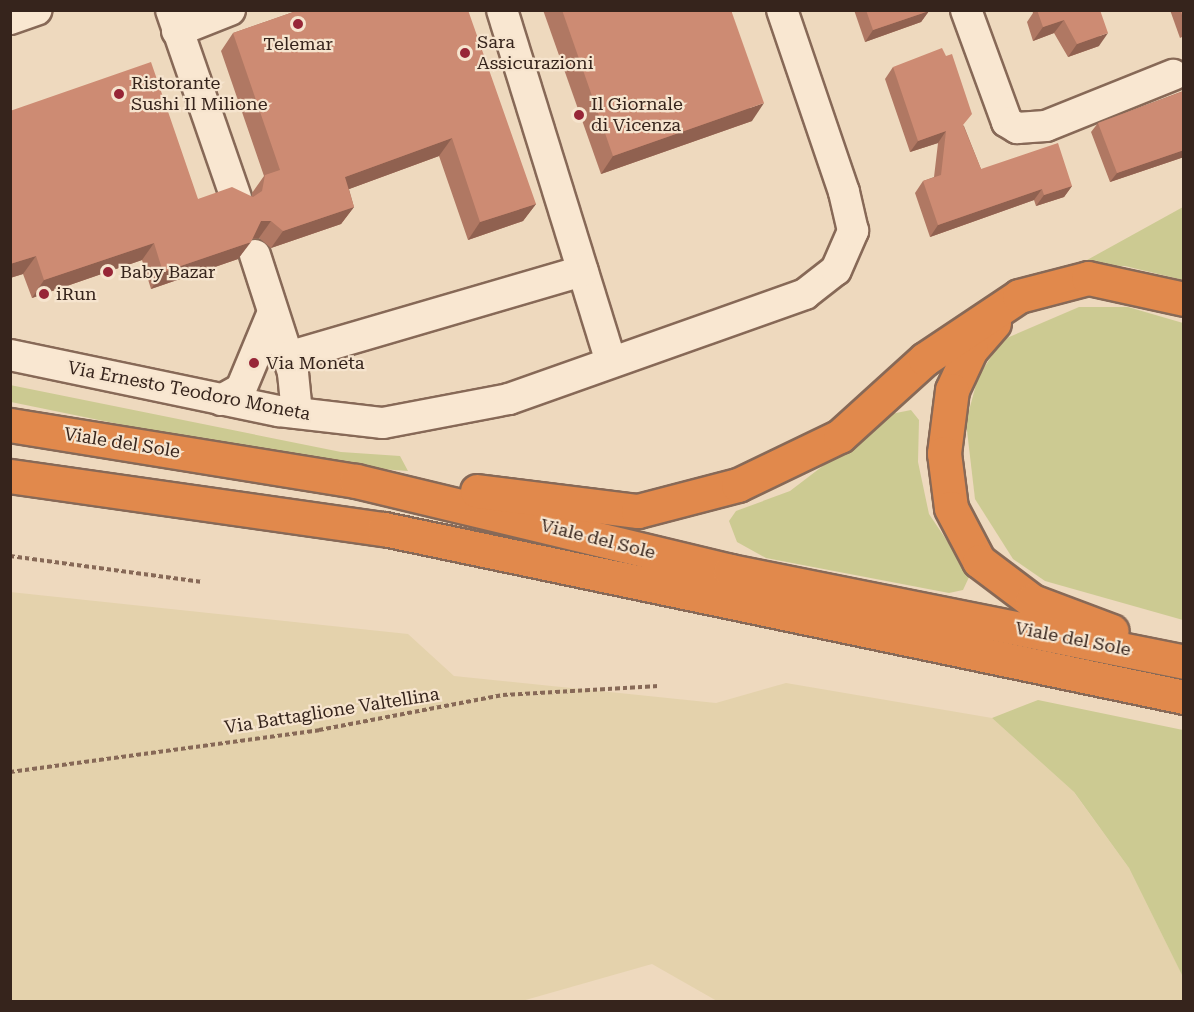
<!DOCTYPE html>
<html>
<head>
<meta charset="utf-8">
<style>
  body { margin:0 }
  #map { position:relative; width:1194px; height:1012px; overflow:hidden; background:#eed9be; font-family:"Roboto Serif",serif }
  div>[style] { position:absolute }
  .farmland>* { inset:0; background:#e4d2ac }
  .green>* { inset:0; background:#ccca92 }
  .path>* { height:4px; margin-top:-2px; transform-origin:0; background:repeating-linear-gradient(90deg,#876957 0 4.5px,transparent 0 7.5px) }
  .roads { filter:drop-shadow(2px 0 #876957) drop-shadow(-2px 0 #876957) drop-shadow(0 2px #876957) drop-shadow(0 -2px #876957) }
  .minor>* { height:30px; margin:-15px; padding:0 15px; transform-origin:15px; border-radius:15px; background:#f9e7d1 }
  .highway>* { height:33px; margin:-16.5px; padding:0 16.5px; transform-origin:16.5px; border-radius:16.5px; background:#e1894c }
  .wall>* { inset:0; background:#b07863 }
  .shaded-wall>* { inset:0; background:#906150 }
  .building>* { inset:0; background:#cd8b73 }
  .dots>* { width:16px; height:16px; translate:-50% -50%; box-sizing:border-box; border:3px solid #f6e4ce; border-radius:50% }
  span { translate:-50% -50%; white-space:nowrap; text-align:center; line-height:1.15; -webkit-text-stroke:4.5px #f6e4ce; paint-order:stroke }
  .poi-label { font-size:18px; color:#36241c }
  .left { translate:0 -50%; text-align:left }
  .street-label { font-size:18px; color:#36241c }
  .frame { position:absolute; inset:0; border:12px solid #36241c; pointer-events:none }
</style>
</head>
<body>
<div id="map">
  <div class="farmland">
    <div style="clip-path:polygon(10px 592px,408px 634px,454px 676px,716px 703px,786px 683px,992px 718px,1073px 791px,1129px 868px,1183px 976px,1183px 1001px,717px 1001px,652px 964px,522px 1001px,11px 1001px)"></div>
  </div>
  <div class="green">
    <div style="clip-path:polygon(1183px 207px,1183px 280px,1125px 266px,1078px 265px)"></div>
    <div style="clip-path:polygon(1079px 307px,1128px 307px,1183px 323px,1183px 620px,1045px 581px,1013px 559px,975px 499px,966px 422px,978px 377px,1002px 340px)"></div>
    <div style="clip-path:polygon(10px 385px,341px 452px,400px 456px,408px 471px,313px 464px,11px 402px)"></div>
    <div style="clip-path:polygon(911px 410px,919px 420px,918px 462px,929px 514px,970px 575px,963px 590px,949px 593px,766px 558px,737px 542px,729px 521px,736px 511px,790px 491px,891px 414px)"></div>
    <div style="clip-path:polygon(1038px 700px,1183px 730px,1183px 977px,1129px 868px,1074px 792px,992px 718px)"></div>
  </div>
  <div class="path">
    <div style="left:10px;top:556px;width:194px;rotate:7.7deg"></div>
    <div style="left:10px;top:772px;width:312px;rotate:-7.7deg"></div>
    <div style="left:319px;top:730px;width:187px;rotate:-10.8deg"></div>
    <div style="left:503px;top:695px;width:156px;rotate:-3.3deg"></div>
  </div>
  <div class="roads">
    <div class="minor">
      <div style="left:171px;top:10px;width:199px;rotate:70.9deg"></div>
      <div style="left:502px;top:10px;width:368px;rotate:72.8deg"></div>
      <div style="left:966px;top:10px;width:119px;rotate:69.9deg"></div>
      <div style="left:1007px;top:122px;width:12px;rotate:31deg"></div>
      <div style="left:1017px;top:128px;width:29px;rotate:-4deg"></div>
      <div style="left:1046px;top:126px;width:137px;rotate:-21.9deg"></div>
      <div style="left:10px;top:19px;width:28px;rotate:-19deg"></div>
      <div style="left:177px;top:31px;width:57px;rotate:-21.6deg"></div>
      <div style="left:255px;top:255px;width:124px;rotate:72.1deg"></div>
      <div style="left:293px;top:373px;width:40px;rotate:84.3deg"></div>
      <div style="left:10px;top:355px;width:275px;rotate:11.8deg"></div>
      <div style="left:279px;top:411px;width:105px;rotate:6.6deg"></div>
      <div style="left:383px;top:423px;width:128px;rotate:-10.8deg"></div>
      <div style="left:509px;top:399px;width:314px;rotate:-19.5deg"></div>
      <div style="left:805px;top:294px;width:39px;rotate:-38deg"></div>
      <div style="left:836px;top:270px;width:43px;rotate:-66.4deg"></div>
      <div style="left:853px;top:231px;width:40px;rotate:-103deg"></div>
      <div style="left:844px;top:192px;width:192px;rotate:-108.8deg"></div>
      <div style="left:288px;top:357px;width:307px;rotate:-16.3deg"></div>
      <div style="left:221px;top:400px;width:23px;rotate:-29deg"></div>
      <div style="left:241px;top:389px;width:83px;rotate:-67.4deg"></div>
    </div>
    <div class="highway">
      <div style="left:994px;top:323px;width:35px;rotate:131deg"></div>
      <div style="left:971px;top:349px;width:45px;rotate:114.9deg"></div>
      <div style="left:952px;top:390px;width:64px;rotate:97.2deg"></div>
      <div style="left:944px;top:453px;width:55px;rotate:82.7deg"></div>
      <div style="left:951px;top:508px;width:60px;rotate:62.2deg"></div>
      <div style="left:979px;top:561px;width:66px;rotate:37deg"></div>
      <div style="left:1032px;top:601px;width:85px;rotate:20.6deg"></div>
      <div style="left:10px;top:425px;width:351px;rotate:9.2deg"></div>
      <div style="left:356px;top:481px;width:385px;rotate:13.5deg"></div>
      <div style="left:730px;top:571px;width:463px;rotate:11.3deg"></div>
      <div style="left:10px;top:476px;width:378px;rotate:8.1deg"></div>
      <div style="left:384px;top:529px;width:817px;rotate:11.86deg"></div>
      <div style="left:477px;top:491px;width:162px;rotate:7.1deg"></div>
      <div style="left:638px;top:511px;width:103px;rotate:-14.6deg"></div>
      <div style="left:738px;top:485px;width:113px;rotate:-25.7deg"></div>
      <div style="left:840px;top:436px;width:115px;rotate:-42.2deg"></div>
      <div style="left:925px;top:359px;width:113px;rotate:-33.8deg"></div>
      <div style="left:1019px;top:296px;width:71px;rotate:-14.6deg"></div>
      <div style="left:1088px;top:278px;width:98px;rotate:12.3deg"></div>
    </div>
  </div>
  <div class="wall">
    <div style="clip-path:polygon(299px 10px,536px 204px,523px 221px,468px 240px,439px 156px,349px 189px,354px 207px,341px 224px,271px 248px,259px 238px,252px 239px,238px 259px,151px 289px,142px 260px,32px 298px,23px 274px,10px 278px,10px 111px,198px 199px,252px 196px,252px 193px,264px 176px,221px 51px,233px 33px)"></div>
    <div style="clip-path:polygon(543px 10px,731px 10px,752px 121px,601px 174px)"></div>
    <div style="clip-path:polygon(854px 10px,929px 10px,929px 11px,921px 22px,865px 42px)"></div>
    <div style="clip-path:polygon(1032px 10px,1100px 10px,1099px 46px,1068px 57px,1054px 33px,1033px 41px,1027px 22px,1033px 13px)"></div>
    <div style="clip-path:polygon(1170px 10px,1184px 10px,1184px 36px,1180px 38px)"></div>
    <div style="clip-path:polygon(893px 67px,964px 126px,981px 169px,1072px 186px,1064px 197px,1036px 206px,1034px 200px,930px 237px,915px 193px,923px 181px,934px 177px,938px 143px,910px 152px,885px 79px)"></div>
    <div style="clip-path:polygon(1184px 87px,1184px 157px,1110px 182px,1091px 132px,1098px 123px,1183px 91px,1182px 89px)"></div>
  </div>
  <div class="shaded-wall">
    <div style="clip-path:polygon(929px 11px,921px 22px,865px 42px,873px 30px)"></div>
    <div style="clip-path:polygon(1064px 20px,1054px 33px,1033px 41px,1043px 27px)"></div>
    <div style="clip-path:polygon(1108px 33px,1099px 46px,1068px 57px,1077px 44px)"></div>
    <div style="clip-path:polygon(764px 103px,752px 121px,601px 174px,613px 156px)"></div>
    <div style="clip-path:polygon(946px 131px,938px 143px,910px 152px,918px 141px)"></div>
    <div style="clip-path:polygon(452px 138px,439px 156px,333px 195px,345px 177px)"></div>
    <div style="clip-path:polygon(1184px 150px,1184px 157px,1110px 182px,1117px 173px)"></div>
    <div style="clip-path:polygon(1072px 186px,1064px 197px,1036px 206px,1044px 195px)"></div>
    <div style="clip-path:polygon(1042px 189px,1034px 200px,930px 237px,938px 225px)"></div>
    <div style="clip-path:polygon(536px 204px,523px 221px,468px 240px,480px 222px)"></div>
    <div style="clip-path:polygon(354px 207px,341px 224px,271px 248px,283px 231px)"></div>
    <div style="clip-path:polygon(261px 221px,271px 221px,259px 238px,249px 239px)"></div>
    <div style="clip-path:polygon(251px 242px,238px 259px,151px 289px,163px 272px)"></div>
    <div style="clip-path:polygon(154px 243px,142px 260px,32px 298px,44px 280px)"></div>
    <div style="clip-path:polygon(36px 256px,23px 274px,10px 278px,10px 264px)"></div>
  </div>
  <div class="building">
    <div style="clip-path:polygon(299px 10px,468px 10px,536px 204px,480px 222px,452px 138px,345px 177px,354px 207px,283px 231px,271px 221px,261px 221px,251px 242px,163px 272px,154px 243px,44px 280px,36px 256px,10px 264px,10px 111px,151px 62px,198px 199px,232px 187px,253px 197px,262px 191px,265px 175px,280px 170px,233px 33px)"></div>
    <div style="clip-path:polygon(562px 10px,731px 10px,764px 103px,613px 156px)"></div>
    <div style="clip-path:polygon(866px 10px,929px 10px,929px 11px,873px 30px)"></div>
    <div style="clip-path:polygon(1037px 10px,1100px 10px,1108px 33px,1077px 44px,1064px 20px,1043px 27px)"></div>
    <div style="clip-path:polygon(1180px 10px,1184px 10px,1184px 20px)"></div>
    <div style="clip-path:polygon(942px 48px,946px 56px,952px 54px,972px 114px,963px 125px,981px 169px,1058px 143px,1072px 186px,1044px 195px,1042px 189px,938px 225px,923px 181px,941px 175px,946px 131px,918px 141px,893px 67px)"></div>
    <div style="clip-path:polygon(1184px 91px,1184px 150px,1117px 173px,1098px 123px)"></div>
  </div>
  <div class="dots">
    <div style="left:298px;top:24px;background:#972637"></div>
    <div style="left:465px;top:53px;background:#972637"></div>
    <div style="left:119px;top:94px;background:#972637"></div>
    <div style="left:579px;top:115px;background:#972637"></div>
    <div style="left:108px;top:272px;background:#972637"></div>
    <div style="left:44px;top:294px;background:#972637"></div>
    <div style="left:254px;top:363px;background:#972637"></div>
  </div>
  <div class="poi-label">
    <span class="left" style="left:477px;top:53px">Sara<br>Assicurazioni</span>
    <span style="left:298px;top:44px">Telemar</span>
    <span class="left" style="left:131px;top:94px">Ristorante<br>Sushi Il Milione</span>
    <span class="left" style="left:591px;top:115px">Il Giornale<br>di Vicenza</span>
    <span class="left" style="left:120px;top:272px">Baby Bazar</span>
    <span class="left" style="left:56px;top:294px">iRun</span>
    <span class="left" style="left:266px;top:363px">Via Moneta</span>
  </div>
  <div class="street-label">
    <span style="left:189px;top:391px;rotate:11deg">Via Ernesto Teodoro Moneta</span>
    <span style="left:122px;top:443px;rotate:9deg">Viale del Sole</span>
    <span style="left:598px;top:539px;rotate:14deg">Viale del Sole</span>
    <span style="left:1073px;top:639px;rotate:11deg">Viale del Sole</span>
    <span style="left:332px;top:711px;rotate:-9deg">Via Battaglione Valtellina</span>
  </div>
  <div class="frame"></div>
</div>
</body>
</html>
